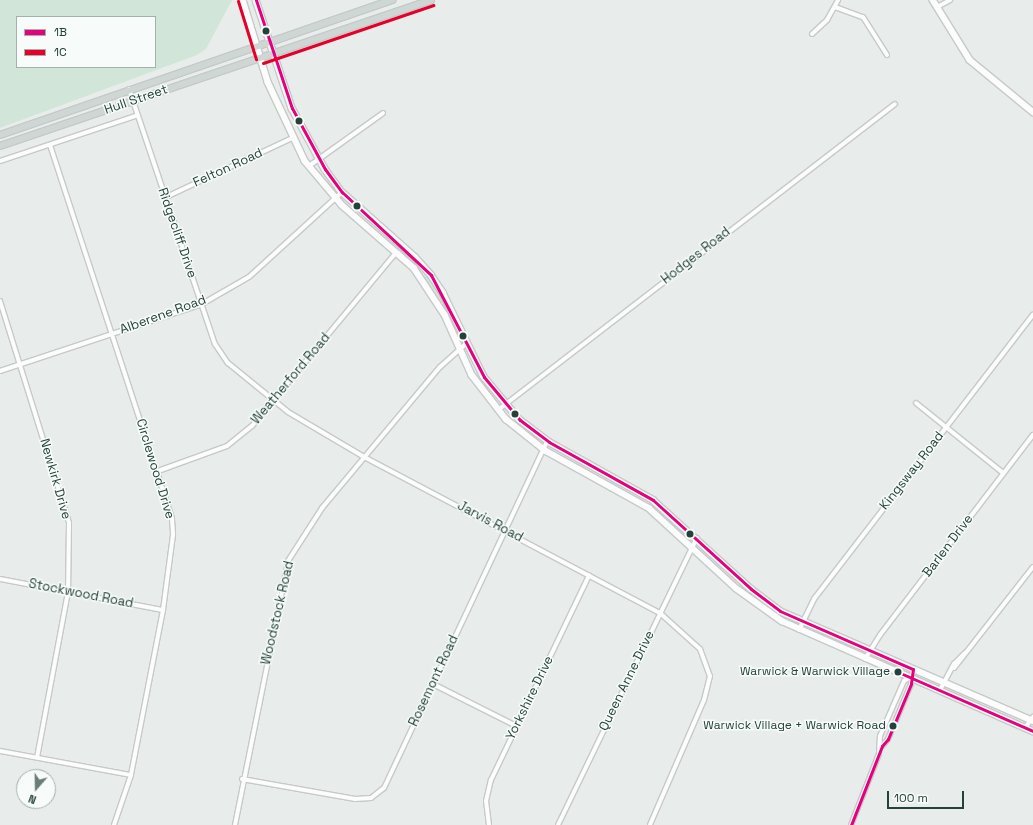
<!DOCTYPE html>
<html>
<head>
<meta charset="utf-8">
<style>
  body { margin:0 }
  #map { position:relative; width:1033px; height:825px; overflow:hidden; background:#e8edeb; font-family:"Space Grotesk",sans-serif }
  div>[style] { position:absolute }
  .green>* { inset:0; background:#d1e6d8 }
  .roads { filter:drop-shadow(1px 0 #c5cac8) drop-shadow(-1px 0 #c5cac8) drop-shadow(0 1px #c5cac8) drop-shadow(0 -1px #c5cac8) }
  .street>* { height:4px; margin:-2px; padding:0 2px; transform-origin:2px; border-radius:2px; background:#fcfcfc }
  .secondary>* { height:5.5px; margin:-2.75px; padding:0 2.75px; transform-origin:2.75px; border-radius:2.75px; background:#fcfcfc }
  .primary>* { height:6px; margin:-3px; padding:0 3px; transform-origin:3px; border-radius:3px; background:#cfd7d5 }
  .bus-1>* { height:3px; margin:-1.5px; padding:0 1.5px; transform-origin:1.5px; border-radius:1.5px; background:#e5007d }
  .bus-2>* { height:3px; margin:-1.5px; padding:0 1.5px; transform-origin:1.5px; border-radius:1.5px; background:#e4002b }
  .dots>* { width:11px; height:11px; translate:-50% -50%; box-sizing:border-box; border:2px solid #f7fbf9; border-radius:50% }
  span { translate:-50% -50%; white-space:nowrap; text-align:center; line-height:1.15; -webkit-text-stroke:3px #f7fbf9; paint-order:stroke }
  .bus-label { font-size:12px; color:#24423a }
  .right { translate:-100% -50%; text-align:right }
  .street-label { font-size:13px; color:#24423a }
  .legend { position:absolute; left:16px; top:16px; width:140px; height:52px; box-sizing:border-box; background:#f7fbf9; border:1px solid #a3b1ad; margin:0; padding:5px 7px; list-style:none; font-size:12px; color:#24423a }
  .legend li { display:flex; align-items:center; gap:8px; height:20px }
  .legend b { width:20px; border:1px solid #a3b1ad }
  .north { position:absolute; left:16px; top:769px; width:40px; height:40px; box-sizing:border-box; background:#f7fbf9; border:1px solid #a3b1ad; border-radius:50%; rotate:200deg; font-size:11px; font-weight:700; line-height:16px; text-align:center; color:#24423a }
  .north::after { content:''; display:block; margin:auto; width:14px; height:18px; background:#697e78; clip-path:polygon(50% 0,100% 100%,50% 72%,0 100%) }
  .scale { position:absolute; left:887px; top:791px; width:77px; height:18px; box-sizing:border-box; border:2px solid #24423a; border-top:0; padding-left:5px; font-size:12px; line-height:14px; white-space:nowrap; color:#24423a; -webkit-text-stroke:3px #f7fbf9; paint-order:stroke }
</style>
</head>
<body>
<div id="map">
  <div class="green">
    <div style="clip-path:polygon(evenodd,0 0,232px 0,206px 49px,197px 55px,0 128px,0 0,17px 17px,155px 17px,155px 67px,17px 67px,17px 17px)"></div>
    <div style="clip-path:polygon(422px 275px,429px 278px,444px 302px,460px 338px)"></div>
  </div>
  <div class="roads">
    <div class="street">
      <div style="left:835px;top:7px;width:30px;rotate:20deg"></div>
      <div style="left:863px;top:17px;width:45px;rotate:57.7deg"></div>
      <div style="left:937px;top:7px;width:15px;rotate:-28deg"></div>
      <div style="left:812px;top:34px;width:21px;rotate:-43deg"></div>
      <div style="left:827px;top:20px;width:23px;rotate:-61deg"></div>
      <div style="left:129px;top:89px;width:269px;rotate:71.4deg"></div>
      <div style="left:215px;top:344px;width:23px;rotate:56deg"></div>
      <div style="left:228px;top:363px;width:77px;rotate:39.2deg"></div>
      <div style="left:288px;top:412px;width:88px;rotate:30.6deg"></div>
      <div style="left:364px;top:457px;width:335px;rotate:27.8deg"></div>
      <div style="left:660px;top:613px;width:54px;rotate:42deg"></div>
      <div style="left:700px;top:649px;width:29px;rotate:70deg"></div>
      <div style="left:710px;top:676px;width:25px;rotate:104deg"></div>
      <div style="left:704px;top:700px;width:136px;rotate:113.4deg"></div>
      <div style="left:50px;top:145px;width:393px;rotate:71.9deg"></div>
      <div style="left:172px;top:519px;width:16px;rotate:86deg"></div>
      <div style="left:173px;top:535px;width:76px;rotate:97.6deg"></div>
      <div style="left:163px;top:610px;width:168px;rotate:101deg"></div>
      <div style="left:131px;top:775px;width:53px;rotate:108.8deg"></div>
      <div style="left:0;top:161px;width:145px;rotate:-18.4deg"></div>
      <div style="left:309px;top:166px;width:91px;rotate:-35.6deg"></div>
      <div style="left:164px;top:198px;width:141px;rotate:-25.1deg"></div>
      <div style="left:0;top:301px;width:232px;rotate:72.7deg"></div>
      <div style="left:69px;top:523px;width:69px;rotate:90.8deg"></div>
      <div style="left:68px;top:592px;width:168px;rotate:100.6deg"></div>
      <div style="left:0;top:371px;width:213px;rotate:-18.3deg"></div>
      <div style="left:202px;top:304px;width:54px;rotate:-29.9deg"></div>
      <div style="left:249px;top:277px;width:126px;rotate:-42.4deg"></div>
      <div style="left:916px;top:403px;width:112px;rotate:38.8deg"></div>
      <div style="left:498px;top:410px;width:501px;rotate:-37.62deg"></div>
      <div style="left:158px;top:471px;width:73px;rotate:-19.9deg"></div>
      <div style="left:227px;top:446px;width:32px;rotate:-39deg"></div>
      <div style="left:252px;top:426px;width:222px;rotate:-50.3deg"></div>
      <div style="left:394px;top:255px;width:5px;rotate:-22deg"></div>
      <div style="left:0;top:579px;width:166px;rotate:10.8deg"></div>
      <div style="left:799px;top:630px;width:34px;rotate:-64deg"></div>
      <div style="left:814px;top:599px;width:359px;rotate:-52.4deg"></div>
      <div style="left:865px;top:659px;width:28px;rotate:-58deg"></div>
      <div style="left:880px;top:635px;width:252px;rotate:-52.6deg"></div>
      <div style="left:954px;top:668px;width:128px;rotate:-52deg"></div>
      <div style="left:433px;top:684px;width:93px;rotate:26.8deg"></div>
      <div style="left:940px;top:690px;width:30px;rotate:-62deg"></div>
      <div style="left:954px;top:664px;width:16px;rotate:-45deg"></div>
      <div style="left:1025px;top:728px;width:14px;rotate:-54deg"></div>
      <div style="left:882px;top:746px;width:9px;rotate:-49deg"></div>
      <div style="left:888px;top:739px;width:60px;rotate:-67.3deg"></div>
      <div style="left:911px;top:684px;width:15px;rotate:-82deg"></div>
      <div style="left:0;top:751px;width:133px;rotate:10.4deg"></div>
      <div style="left:242px;top:779px;width:115px;rotate:10deg"></div>
      <div style="left:355px;top:799px;width:16px;rotate:-4deg"></div>
      <div style="left:371px;top:798px;width:16px;rotate:-38deg"></div>
      <div style="left:384px;top:788px;width:383px;rotate:-64.8deg"></div>
      <div style="left:235px;top:825px;width:269px;rotate:-78.6deg"></div>
      <div style="left:288px;top:561px;width:63px;rotate:-57.3deg"></div>
      <div style="left:322px;top:508px;width:184px;rotate:-50.1deg"></div>
      <div style="left:440px;top:367px;width:36px;rotate:-42deg"></div>
      <div style="left:489px;top:825px;width:24px;rotate:-97deg"></div>
      <div style="left:486px;top:801px;width:22px;rotate:-77deg"></div>
      <div style="left:491px;top:780px;width:227px;rotate:-64.4deg"></div>
      <div style="left:558px;top:825px;width:319px;rotate:-64.2deg"></div>
      <div style="left:851px;top:825px;width:76px;rotate:-68.5deg"></div>
      <div style="left:879px;top:754px;width:18px;rotate:-87deg"></div>
      <div style="left:880px;top:736px;width:60px;rotate:-66.4deg"></div>
      <div style="left:904px;top:681px;width:7px;rotate:-34deg"></div>
    </div>
    <div class="secondary">
      <div style="left:243px;top:0;width:86px;rotate:73deg"></div>
      <div style="left:268px;top:82px;width:87px;rotate:64.9deg"></div>
      <div style="left:305px;top:161px;width:57px;rotate:49.9deg"></div>
      <div style="left:342px;top:205px;width:96px;rotate:41.2deg"></div>
      <div style="left:414px;top:268px;width:56px;rotate:56.6deg"></div>
      <div style="left:445px;top:315px;width:66px;rotate:65.8deg"></div>
      <div style="left:472px;top:375px;width:56px;rotate:52.3deg"></div>
      <div style="left:506px;top:419px;width:51px;rotate:38.7deg"></div>
      <div style="left:546px;top:451px;width:118px;rotate:29deg"></div>
      <div style="left:649px;top:508px;width:118px;rotate:42.6deg"></div>
      <div style="left:736px;top:588px;width:57px;rotate:35.7deg"></div>
      <div style="left:782px;top:621px;width:274px;rotate:23.7deg"></div>
      <div style="left:256px;top:0;width:114px;rotate:71.6deg"></div>
      <div style="left:292px;top:108px;width:69px;rotate:61.6deg"></div>
      <div style="left:325px;top:169px;width:29px;rotate:54deg"></div>
      <div style="left:342px;top:192px;width:98px;rotate:41.7deg"></div>
      <div style="left:415px;top:257px;width:24px;rotate:48deg"></div>
      <div style="left:431px;top:275px;width:22px;rotate:56deg"></div>
      <div style="left:443px;top:293px;width:93px;rotate:64deg"></div>
      <div style="left:484px;top:377px;width:56px;rotate:50.1deg"></div>
      <div style="left:520px;top:420px;width:36px;rotate:37deg"></div>
      <div style="left:549px;top:442px;width:119px;rotate:29.1deg"></div>
      <div style="left:653px;top:500px;width:132px;rotate:42.2deg"></div>
      <div style="left:751px;top:589px;width:36px;rotate:37deg"></div>
      <div style="left:780px;top:611px;width:276px;rotate:23.5deg"></div>
      <div style="left:933px;top:0;width:70px;rotate:58.3deg"></div>
      <div style="left:970px;top:60px;width:82px;rotate:39.5deg"></div>
    </div>
    <div class="primary">
      <div style="left:0;top:135px;width:415px;rotate:-19deg"></div>
      <div style="left:0;top:146px;width:455px;rotate:-18.7deg"></div>
    </div>
  </div>
  <div class="bus-1">
    <div style="left:256px;top:0;width:114px;rotate:71.6deg"></div>
    <div style="left:292px;top:108px;width:69px;rotate:61.6deg"></div>
    <div style="left:325px;top:169px;width:29px;rotate:54deg"></div>
    <div style="left:342px;top:192px;width:122px;rotate:43deg"></div>
    <div style="left:431px;top:275px;width:115px;rotate:62.5deg"></div>
    <div style="left:484px;top:377px;width:56px;rotate:50.1deg"></div>
    <div style="left:520px;top:420px;width:36px;rotate:37deg"></div>
    <div style="left:549px;top:442px;width:119px;rotate:29.1deg"></div>
    <div style="left:653px;top:500px;width:132px;rotate:42.2deg"></div>
    <div style="left:751px;top:589px;width:36px;rotate:37deg"></div>
    <div style="left:780px;top:611px;width:145px;rotate:23.6deg"></div>
    <div style="left:913px;top:669px;width:15px;rotate:98deg"></div>
    <div style="left:911px;top:684px;width:60px;rotate:112.7deg"></div>
    <div style="left:888px;top:739px;width:9px;rotate:131deg"></div>
    <div style="left:882px;top:746px;width:85px;rotate:111.4deg"></div>
    <div style="left:898px;top:672px;width:147px;rotate:23.6deg"></div>
  </div>
  <div class="bus-2">
    <div style="left:238px;top:1px;width:61px;rotate:72.8deg"></div>
    <div style="left:263px;top:63px;width:180px;rotate:-18.8deg"></div>
  </div>
  <div class="dots">
    <div style="left:266px;top:31px;background:#24423a"></div>
    <div style="left:299px;top:121px;background:#24423a"></div>
    <div style="left:357px;top:206px;background:#24423a"></div>
    <div style="left:463px;top:336px;background:#24423a"></div>
    <div style="left:515px;top:414px;background:#24423a"></div>
    <div style="left:690px;top:534px;background:#24423a"></div>
    <div style="left:898px;top:672px;background:#24423a"></div>
    <div style="left:893px;top:726px;background:#24423a"></div>
  </div>
  <div class="bus-label">
    <span class="right" style="left:890px;top:672px">Warwick &amp; Warwick Village</span>
    <span class="right" style="left:886px;top:726px">Warwick Village + Warwick Road</span>
  </div>
  <div class="street-label">
    <span style="left:136px;top:100px;rotate:-19deg">Hull Street</span>
    <span style="left:228px;top:168px;rotate:-25deg">Felton Road</span>
    <span style="left:177px;top:233px;rotate:71deg">Ridgecliff Drive</span>
    <span style="left:696px;top:256px;rotate:-38deg">Hodges Road</span>
    <span style="left:163px;top:315px;rotate:-20deg">Alberene Road</span>
    <span style="left:291px;top:379px;rotate:-50deg">Weatherford Road</span>
    <span style="left:155px;top:469px;rotate:73deg">Circlewood Drive</span>
    <span style="left:912px;top:471px;rotate:-52deg">Kingsway Road</span>
    <span style="left:55px;top:479px;rotate:74deg">Newkirk Drive</span>
    <span style="left:490px;top:522px;rotate:28deg">Jarvis Road</span>
    <span style="left:948px;top:546px;rotate:-53deg">Barlen Drive</span>
    <span style="left:81px;top:594px;rotate:11deg">Stockwood Road</span>
    <span style="left:278px;top:613px;rotate:-77deg">Woodstock Road</span>
    <span style="left:434px;top:681px;rotate:-65deg">Rosemont Road</span>
    <span style="left:627px;top:681px;rotate:-64deg">Queen Anne Drive</span>
    <span style="left:530px;top:698px;rotate:-64deg">Yorkshire Drive</span>
  </div>
  <ul class="legend">
  <li><b style="height:5px;background:#e5007d"></b>1B</li>
  <li><b style="height:5px;background:#e4002b"></b>1C</li>
  </ul>
  <div class="north">N</div>
  <div class="scale">100 m</div>
</div>
</body>
</html>
